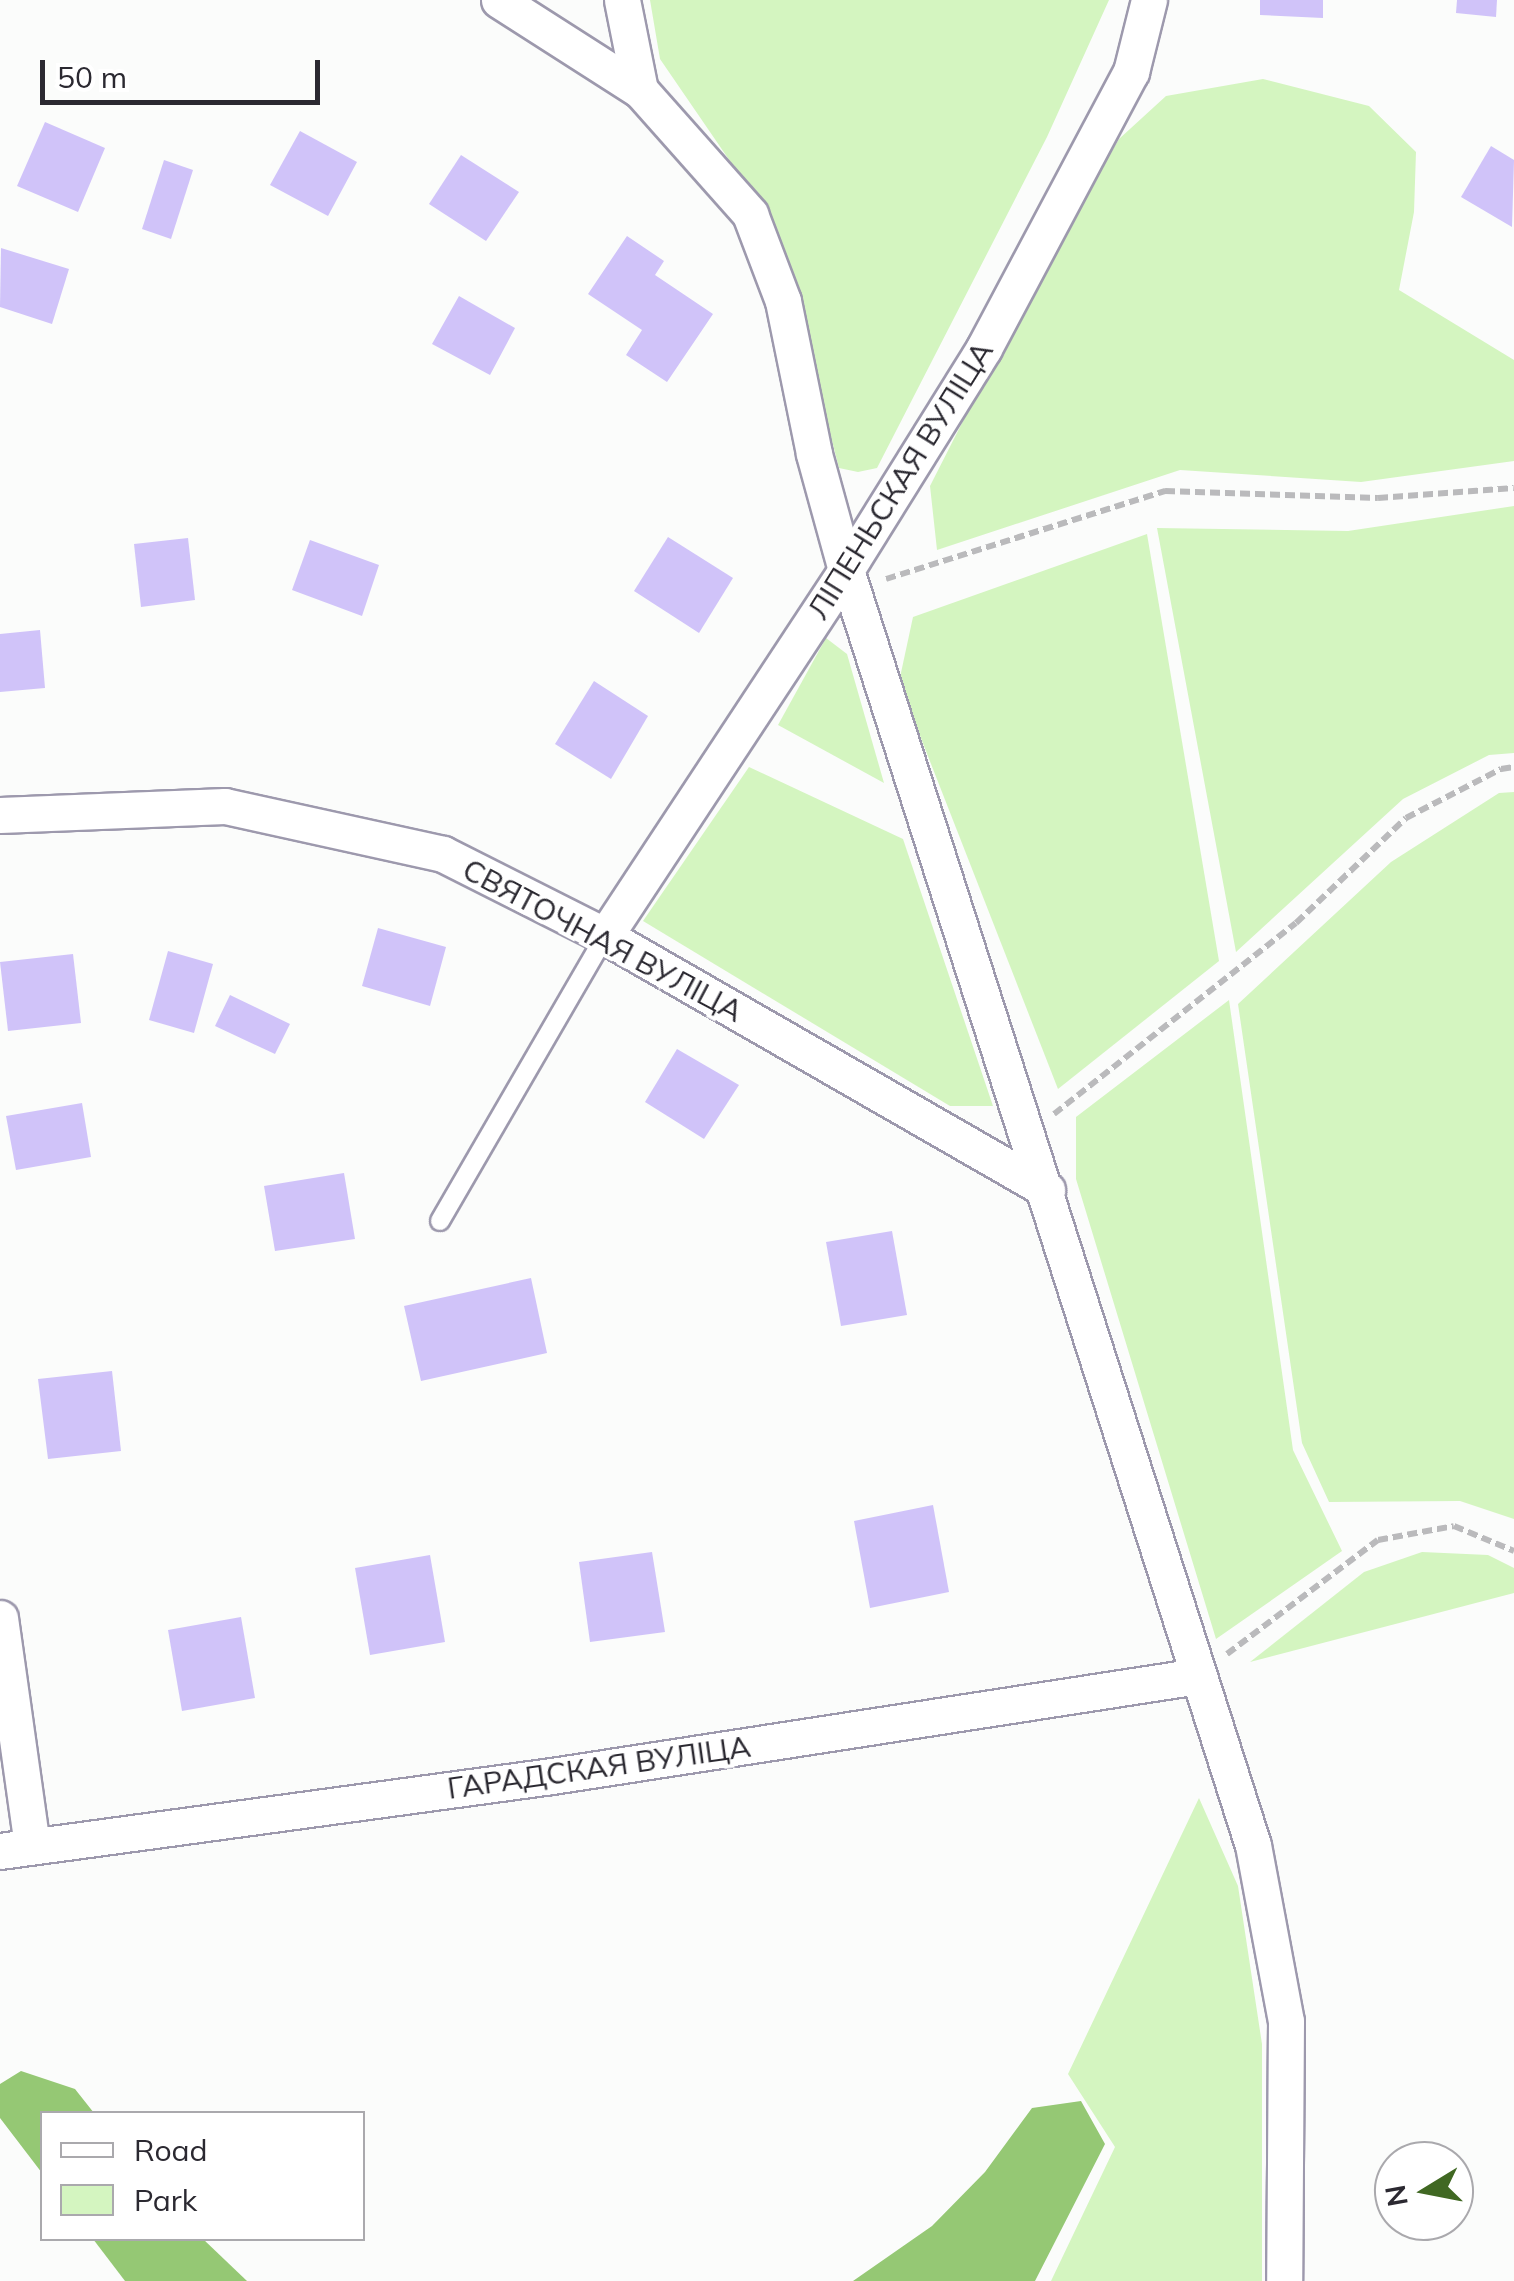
<!DOCTYPE html>
<html>
<head>
<meta charset="utf-8">
<style>
  body { margin:0 }
  #map { position:relative; width:1514px; height:2281px; overflow:hidden; background:#fbfcfb; font-family:Mulish,sans-serif }
  div>[style] { position:absolute }
  .green>* { inset:0; background:#d4f5c0 }
  .forest>* { inset:0; background:#95c874 }
  .building>* { inset:0; background:#d0c3f9 }
  .path>* { height:6px; margin-top:-3px; transform-origin:0; background:repeating-linear-gradient(90deg,#bababc 0 10px,transparent 0 15px) }
  .roads { filter:drop-shadow(2px 0 #9d99ad) drop-shadow(-2px 0 #9d99ad) drop-shadow(0 2px #9d99ad) drop-shadow(0 -2px #9d99ad) }
  .service>* { height:18px; margin:-9px; padding:0 9px; transform-origin:9px; border-radius:9px; background:#fff }
  .minor>* { height:35px; margin:-17.5px; padding:0 17.5px; transform-origin:17.5px; border-radius:17.5px; background:#fff }
  span { translate:-50% -50%; white-space:nowrap; text-align:center; line-height:1.15; -webkit-text-stroke:8px #fff; paint-order:stroke }
  .street-label { font-size:30px; color:#2b2931 }
  .legend { position:absolute; left:40px; top:2111px; width:325px; height:130px; box-sizing:border-box; background:#fff; border:2px solid #aaa9ad; margin:0; padding:12px 18px; list-style:none; font-size:30px; color:#2b2931 }
  .legend li { display:flex; align-items:center; gap:20px; height:50px }
  .legend b { width:50px; border:2px solid #aaa9ad }
  .north { position:absolute; left:1374px; top:2141px; width:100px; height:100px; box-sizing:border-box; background:#fff; border:2px solid #aaa9ad; border-radius:50%; rotate:260deg; font-size:28px; font-weight:700; line-height:40px; text-align:center; color:#2b2931 }
  .north::after { content:''; display:block; margin:auto; width:35px; height:45px; background:#406823; clip-path:polygon(50% 0,100% 100%,50% 72%,0 100%) }
  .scale { position:absolute; left:40px; top:60px; width:280px; height:45px; box-sizing:border-box; border:5px solid #2b2931; border-top:0; padding-left:12px; font-size:30px; line-height:35px; white-space:nowrap; color:#2b2931; -webkit-text-stroke:8px #fff; paint-order:stroke }
</style>
</head>
<body>
<div id="map">
  <div class="green">
    <div style="clip-path:polygon(650px 0,1109px 0,1047px 137px,877px 468px,858px 472px,839px 468px,794px 293px,758px 202px,660px 59px)"></div>
    <div style="clip-path:polygon(1263px 79px,1369px 106px,1416px 152px,1414px 212px,1399px 290px,1514px 360px,1514px 461px,1361px 482px,1180px 470px,937px 550px,930px 486px,1023px 303px,1119px 139px,1166px 96px)"></div>
    <div style="clip-path:polygon(1514px 506px,1514px 753px,1489px 755px,1403px 799px,1236px 952px,1157px 528px,1348px 531px)"></div>
    <div style="clip-path:polygon(1147px 534px,1219px 961px,1058px 1089px,899px 682px,913px 617px)"></div>
    <div style="clip-path:polygon(826px 638px,847px 654px,884px 783px,778px 725px)"></div>
    <div style="clip-path:polygon(749px 767px,903px 839px,993px 1106px,950px 1106px,643px 921px)"></div>
    <div style="clip-path:polygon(1514px 792px,1514px 1519px,1460px 1501px,1329px 1502px,1302px 1443px,1238px 1004px,1391px 862px,1499px 793px)"></div>
    <div style="clip-path:polygon(1229px 1000px,1293px 1450px,1342px 1551px,1216px 1639px,1076px 1179px,1076px 1117px)"></div>
    <div style="clip-path:polygon(1422px 1552px,1488px 1555px,1514px 1568px,1514px 1593px,1250px 1662px,1364px 1572px)"></div>
    <div style="clip-path:polygon(1199px 1798px,1238px 1886px,1262px 2044px,1262px 2281px,1051px 2281px,1115px 2147px,1068px 2074px)"></div>
  </div>
  <div class="forest">
    <div style="clip-path:polygon(21px 2071px,75px 2089px,94px 2113px,42px 2114px,42px 2173px,0 2118px,0 2084px)"></div>
    <div style="clip-path:polygon(1081px 2101px,1105px 2144px,1035px 2281px,853px 2281px,932px 2226px,985px 2172px,1032px 2108px)"></div>
    <div style="clip-path:polygon(93px 2239px,203px 2239px,247px 2281px,125px 2281px)"></div>
  </div>
  <div class="building">
    <div style="clip-path:polygon(1260px 0,1323px 0,1323px 18px,1260px 15px)"></div>
    <div style="clip-path:polygon(1457px 0,1497px 0,1496px 17px,1456px 13px)"></div>
    <div style="clip-path:polygon(45px 122px,105px 148px,78px 212px,17px 186px)"></div>
    <div style="clip-path:polygon(300px 131px,357px 162px,328px 216px,270px 185px)"></div>
    <div style="clip-path:polygon(1491px 146px,1514px 160px,1512px 227px,1461px 197px)"></div>
    <div style="clip-path:polygon(461px 155px,519px 192px,486px 241px,429px 204px)"></div>
    <div style="clip-path:polygon(164px 160px,193px 170px,171px 239px,142px 229px)"></div>
    <div style="clip-path:polygon(627px 236px,664px 261px,655px 275px,713px 314px,667px 382px,626px 355px,642px 330px,588px 294px)"></div>
    <div style="clip-path:polygon(1px 248px,69px 269px,52px 324px,0 307px)"></div>
    <div style="clip-path:polygon(459px 296px,515px 328px,490px 375px,432px 344px)"></div>
    <div style="clip-path:polygon(668px 537px,733px 578px,699px 633px,634px 591px)"></div>
    <div style="clip-path:polygon(188px 538px,195px 600px,141px 607px,134px 544px)"></div>
    <div style="clip-path:polygon(310px 540px,379px 565px,362px 616px,292px 590px)"></div>
    <div style="clip-path:polygon(40px 630px,45px 688px,0 692px,0 634px)"></div>
    <div style="clip-path:polygon(594px 681px,648px 716px,611px 779px,555px 744px)"></div>
    <div style="clip-path:polygon(378px 928px,446px 947px,430px 1006px,362px 986px)"></div>
    <div style="clip-path:polygon(168px 951px,213px 964px,194px 1033px,149px 1020px)"></div>
    <div style="clip-path:polygon(73px 954px,81px 1023px,8px 1031px,0 962px)"></div>
    <div style="clip-path:polygon(230px 995px,290px 1024px,275px 1054px,215px 1026px)"></div>
    <div style="clip-path:polygon(677px 1049px,739px 1085px,704px 1139px,645px 1102px)"></div>
    <div style="clip-path:polygon(82px 1103px,91px 1157px,16px 1170px,6px 1116px)"></div>
    <div style="clip-path:polygon(344px 1173px,355px 1239px,275px 1251px,264px 1186px)"></div>
    <div style="clip-path:polygon(892px 1231px,907px 1315px,841px 1326px,826px 1242px)"></div>
    <div style="clip-path:polygon(531px 1278px,547px 1353px,421px 1381px,404px 1306px)"></div>
    <div style="clip-path:polygon(112px 1371px,121px 1451px,48px 1459px,38px 1379px)"></div>
    <div style="clip-path:polygon(933px 1505px,949px 1592px,870px 1608px,854px 1521px)"></div>
    <div style="clip-path:polygon(652px 1552px,665px 1632px,590px 1642px,579px 1562px)"></div>
    <div style="clip-path:polygon(430px 1555px,445px 1642px,370px 1655px,355px 1568px)"></div>
    <div style="clip-path:polygon(241px 1617px,255px 1698px,182px 1711px,168px 1630px)"></div>
  </div>
  <div class="path">
    <div style="left:886px;top:579px;width:293px;rotate:-17.5deg"></div>
    <div style="left:1165px;top:491px;width:213px;rotate:1.9deg"></div>
    <div style="left:1378px;top:498px;width:136px;rotate:-4.2deg"></div>
    <div style="left:1054px;top:1114px;width:308px;rotate:-38.3deg"></div>
    <div style="left:1296px;top:923px;width:152px;rotate:-43.7deg"></div>
    <div style="left:1406px;top:818px;width:107px;rotate:-27.3deg"></div>
    <div style="left:1501px;top:769px;width:13px;rotate:-9deg"></div>
    <div style="left:1227px;top:1654px;width:189px;rotate:-37.1deg"></div>
    <div style="left:1378px;top:1540px;width:77px;rotate:-10.4deg"></div>
    <div style="left:1454px;top:1526px;width:65px;rotate:22.6deg"></div>
  </div>
  <div class="roads">
    <div class="service">
      <div style="left:440px;top:1221px;width:329px;rotate:-59.9deg"></div>
    </div>
    <div class="minor">
      <div style="left:499px;top:0;width:167px;rotate:32.6deg"></div>
      <div style="left:622px;top:0;width:92px;rotate:78.7deg"></div>
      <div style="left:640px;top:90px;width:166px;rotate:48.4deg"></div>
      <div style="left:750px;top:214px;width:93px;rotate:69.2deg"></div>
      <div style="left:783px;top:301px;width:156px;rotate:78.5deg"></div>
      <div style="left:814px;top:454px;width:120px;rotate:74.6deg"></div>
      <div style="left:846px;top:570px;width:1338px;rotate:72.3deg"></div>
      <div style="left:1253px;top:1845px;width:179px;rotate:79.4deg"></div>
      <div style="left:1286px;top:2021px;width:260px;rotate:90.4deg"></div>
      <div style="left:0;top:815px;width:225px;rotate:-2.3deg"></div>
      <div style="left:225px;top:806px;width:223px;rotate:12.4deg"></div>
      <div style="left:443px;top:854px;width:182px;rotate:26.8deg"></div>
      <div style="left:605px;top:936px;width:510px;rotate:29.88deg"></div>
      <div style="left:605px;top:936px;width:438px;rotate:-56.6deg"></div>
      <div style="left:846px;top:570px;width:261px;rotate:-58.1deg"></div>
      <div style="left:984px;top:348px;width:313px;rotate:-62deg"></div>
      <div style="left:1131px;top:72px;width:74px;rotate:-76deg"></div>
      <div style="left:0;top:1618px;width:230px;rotate:82deg"></div>
      <div style="left:0;top:1851px;width:557px;rotate:-7.74deg"></div>
      <div style="left:552px;top:1776px;width:654px;rotate:-8.8deg"></div>
    </div>
  </div>
  <div class="street-label">
    <span style="left:900px;top:480px;rotate:-58deg">ЛІПЕНЬСКАЯ ВУЛІЦА</span>
    <span style="left:603px;top:940px;rotate:28deg">СВЯТОЧНАЯ ВУЛІЦА</span>
    <span style="left:599px;top:1767px;rotate:-8deg">ГАРАДСКАЯ ВУЛІЦА</span>
  </div>
  <ul class="legend">
  <li><b style="height:12px;background:#fff"></b>Road</li>
  <li><b style="height:28px;background:#d4f5c0"></b>Park</li>
  </ul>
  <div class="north">N</div>
  <div class="scale">50 m</div>
</div>
</body>
</html>
